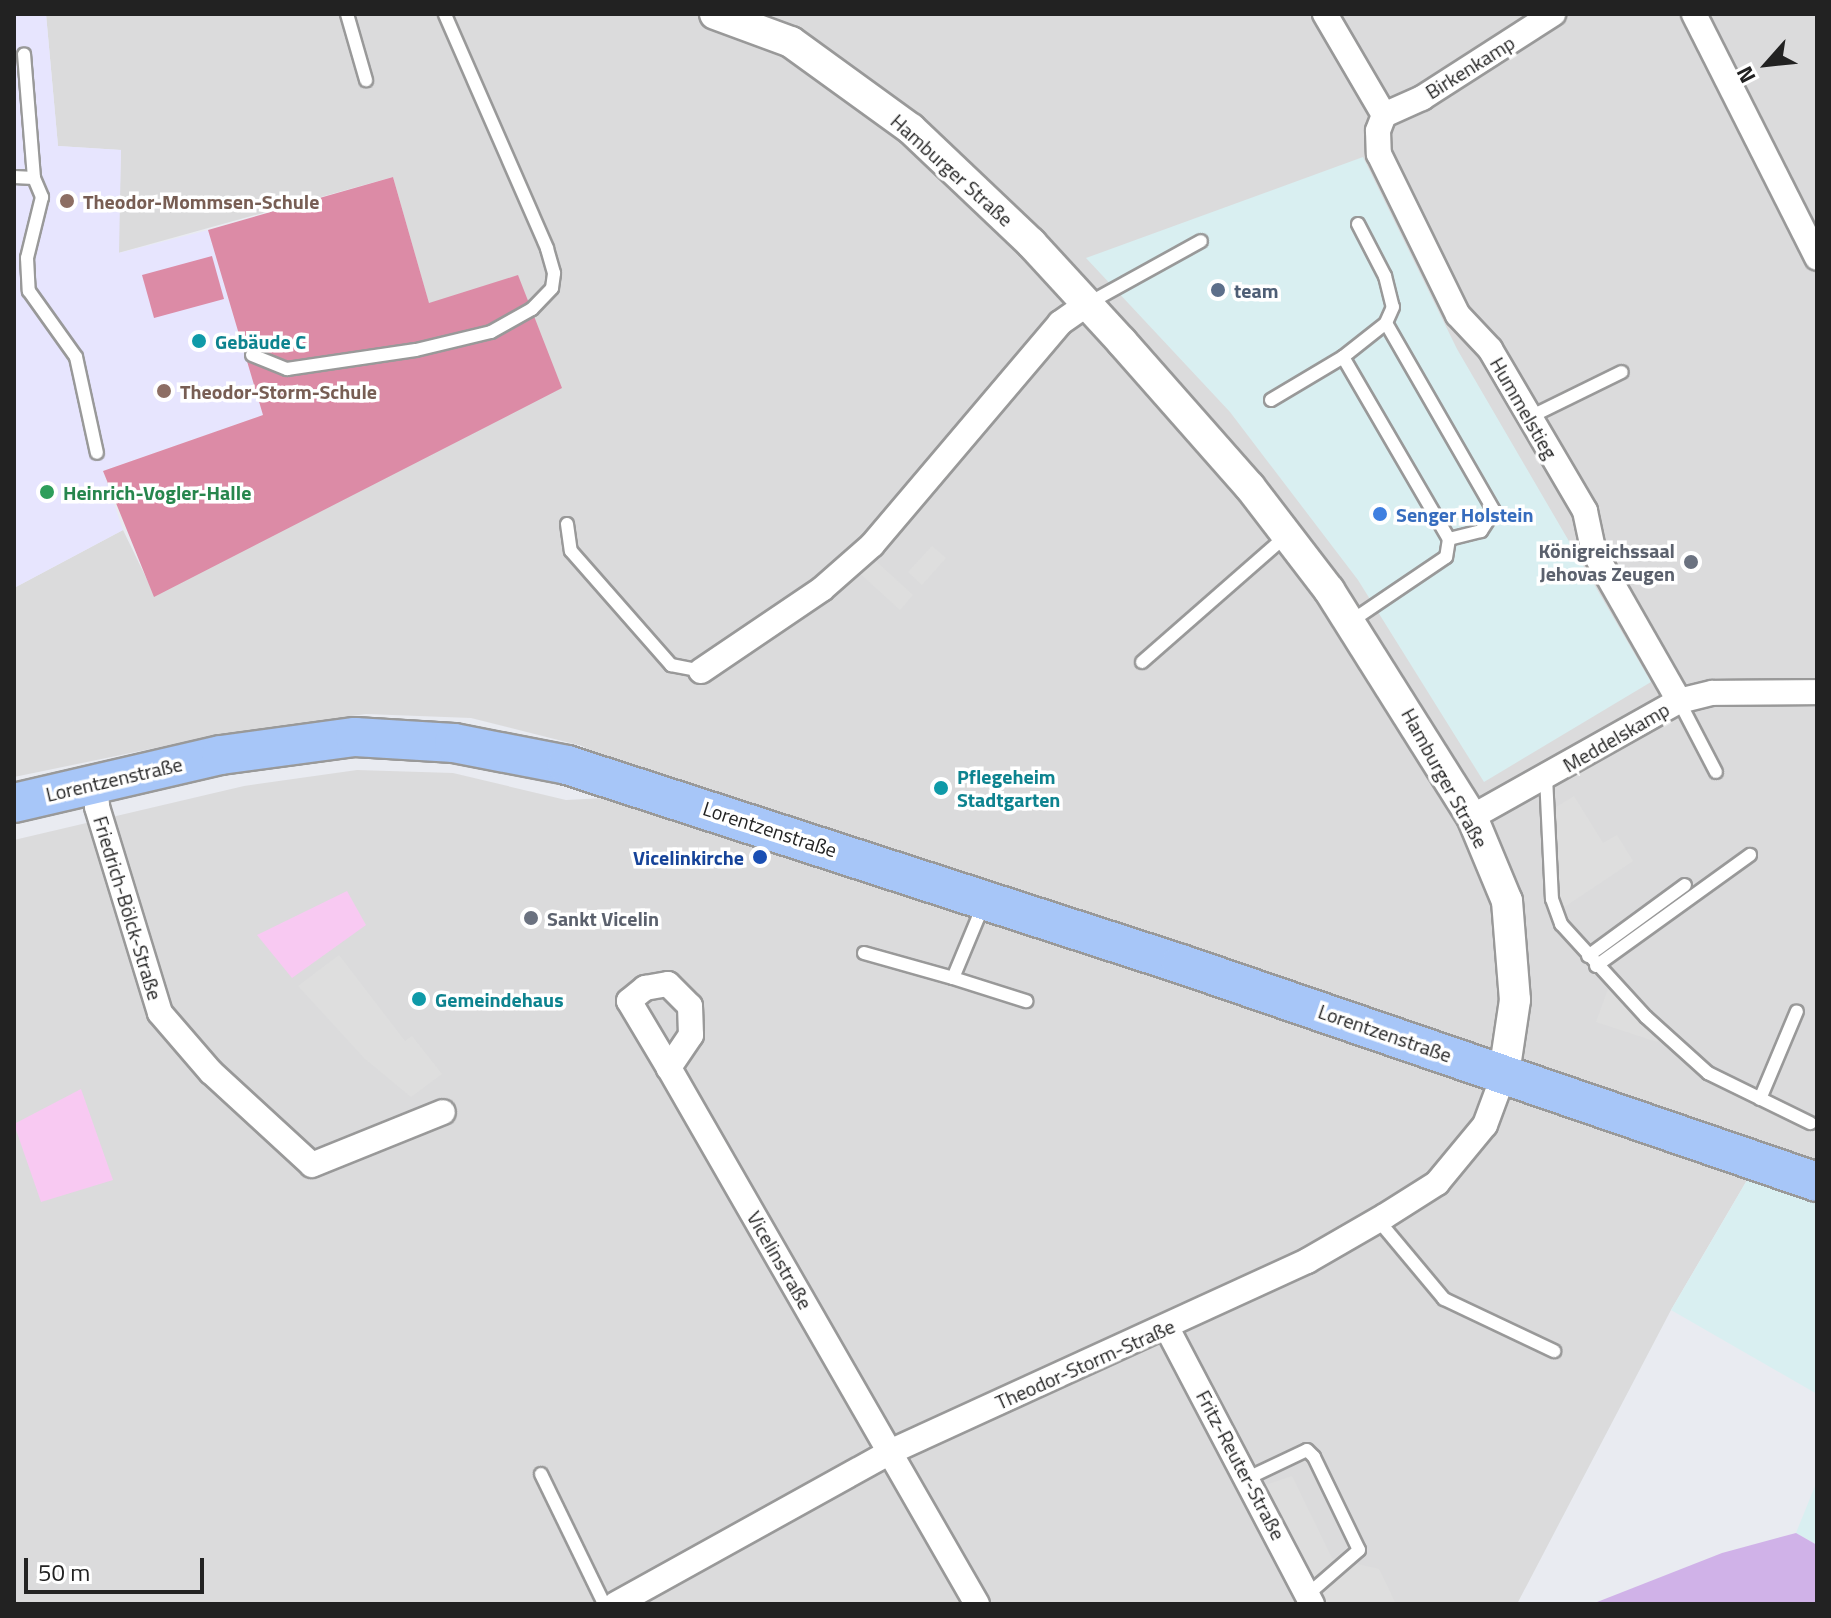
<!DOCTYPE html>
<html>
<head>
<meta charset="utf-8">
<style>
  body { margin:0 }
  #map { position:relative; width:1831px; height:1618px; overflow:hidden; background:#e9ebf1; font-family:"Titillium Web",sans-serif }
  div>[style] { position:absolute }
  .residential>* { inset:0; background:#dbdbdc }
  .commercial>* { inset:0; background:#d9eff1 }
  .education>* { inset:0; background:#e7e5fe }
  .grass>* { inset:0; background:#d0b2e8 }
  .park>* { inset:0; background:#f8c9f2 }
  .pitch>* { inset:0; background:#dc8ba6 }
  .parking>* { inset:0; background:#dedede }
  .roads { filter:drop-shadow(2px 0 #999) drop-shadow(-2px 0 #999) drop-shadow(0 2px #999) drop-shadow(0 -2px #999) }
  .service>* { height:12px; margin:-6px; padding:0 6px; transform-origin:6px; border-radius:6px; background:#fff }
  .minor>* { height:24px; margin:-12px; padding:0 12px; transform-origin:12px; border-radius:12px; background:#fff }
  .tertiary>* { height:30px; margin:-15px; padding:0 15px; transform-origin:15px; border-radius:15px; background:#fff }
  .primary>* { height:38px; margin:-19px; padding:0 19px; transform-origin:19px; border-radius:19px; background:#a7c6f8 }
  .dots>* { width:22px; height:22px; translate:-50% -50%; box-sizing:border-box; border:4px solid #fff; border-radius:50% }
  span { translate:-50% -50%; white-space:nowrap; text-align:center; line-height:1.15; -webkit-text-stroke:7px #fff; paint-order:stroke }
  .street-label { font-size:20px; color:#222 }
  .education-label { font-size:20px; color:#785e54; font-weight:700 }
  .left { translate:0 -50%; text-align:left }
  .service-label { font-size:20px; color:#4e5e75; font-weight:700 }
  .culture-label { font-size:20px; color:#0d838f; font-weight:700 }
  .leisure-label { font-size:20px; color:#27864d; font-weight:700 }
  .shop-label { font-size:20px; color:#366cbe; font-weight:700 }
  .worship-label { font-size:20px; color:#5b616d; font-weight:700 }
  .right { translate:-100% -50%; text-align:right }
  .transit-label { font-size:20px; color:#164399; font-weight:700 }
  .frame { position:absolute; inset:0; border:16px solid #222; pointer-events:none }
  .north { position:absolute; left:1727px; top:24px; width:80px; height:80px; -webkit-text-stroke:6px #fff; paint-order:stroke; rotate:243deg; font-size:22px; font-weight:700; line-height:32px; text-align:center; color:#222 }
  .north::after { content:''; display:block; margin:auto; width:28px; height:36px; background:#222; clip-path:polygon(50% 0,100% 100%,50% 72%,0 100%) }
  .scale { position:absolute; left:24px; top:1558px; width:180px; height:36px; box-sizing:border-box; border:4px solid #222; border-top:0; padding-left:10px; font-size:24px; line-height:28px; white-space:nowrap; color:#222; -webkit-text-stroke:6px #fff; paint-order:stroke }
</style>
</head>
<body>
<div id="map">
  <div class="residential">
    <div style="clip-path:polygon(46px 14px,1817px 14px,1817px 1164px,1767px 1146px,1671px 1310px,1517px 1604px,14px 1604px,14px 840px,244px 786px,357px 770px,453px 773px,566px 800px,663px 795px,582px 746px,471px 718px,366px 714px,228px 733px,14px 777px,14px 588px,123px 530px,155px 596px,429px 304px,393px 177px,118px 253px,121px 150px,58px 146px)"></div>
  </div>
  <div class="commercial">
    <div style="clip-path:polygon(1363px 157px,1457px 349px,1651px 682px,1484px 782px,1358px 580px,1230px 412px,1086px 258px)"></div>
    <div style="clip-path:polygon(1767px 1146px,1817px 1164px,1817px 1394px,1671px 1310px)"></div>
    <div style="clip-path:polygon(1817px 1481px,1817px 1545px,1796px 1533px)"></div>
  </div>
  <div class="education">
    <div style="clip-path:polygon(14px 14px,46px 14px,58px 146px,121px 150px,119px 253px,208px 230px,263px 415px,103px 471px,123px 530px,14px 588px)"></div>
  </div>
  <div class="grass">
    <div style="clip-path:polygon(1796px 1533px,1817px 1545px,1817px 1604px,1592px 1604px,1722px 1553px)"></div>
  </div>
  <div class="park">
    <div style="clip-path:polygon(347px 891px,366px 925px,292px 978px,257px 935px)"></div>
    <div style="clip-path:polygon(81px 1089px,113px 1180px,41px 1202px,14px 1124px)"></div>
  </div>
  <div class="pitch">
    <div style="clip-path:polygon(393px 177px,429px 303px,518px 275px,562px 388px,154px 597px,103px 471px,263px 415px,208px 230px)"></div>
    <div style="clip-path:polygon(212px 256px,224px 299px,154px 318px,142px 275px)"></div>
  </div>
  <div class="parking">
    <div style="clip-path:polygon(932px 546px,946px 558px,922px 585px,908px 572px)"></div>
    <div style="clip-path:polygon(867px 553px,913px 595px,900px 610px,854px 568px)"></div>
    <div style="clip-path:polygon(1574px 796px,1603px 843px,1617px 835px,1633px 861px,1563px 908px,1558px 902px,1553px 809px)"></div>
    <div style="clip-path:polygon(339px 955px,405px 1041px,412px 1036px,442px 1074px,411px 1097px,364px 1058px,298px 986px)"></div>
    <div style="clip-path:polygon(1608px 989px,1661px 1038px,1657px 1042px,1596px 1022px)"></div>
    <div style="clip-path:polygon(1292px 1476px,1332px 1558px,1379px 1569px,1396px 1604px,1312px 1604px,1254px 1489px)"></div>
  </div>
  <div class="roads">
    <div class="service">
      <div style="left:347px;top:14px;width:69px;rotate:73.9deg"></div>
      <div style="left:14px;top:177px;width:20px;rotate:3deg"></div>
      <div style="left:34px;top:178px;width:124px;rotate:-94.6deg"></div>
      <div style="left:34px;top:178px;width:21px;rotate:67deg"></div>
      <div style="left:42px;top:197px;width:63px;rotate:103.8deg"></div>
      <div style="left:27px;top:258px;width:33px;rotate:87deg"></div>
      <div style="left:29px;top:291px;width:81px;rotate:54.5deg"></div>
      <div style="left:76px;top:357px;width:98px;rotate:77.7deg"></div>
      <div style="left:1358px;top:224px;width:59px;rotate:62.6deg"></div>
      <div style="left:1385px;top:276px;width:32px;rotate:76deg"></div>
      <div style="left:1393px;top:307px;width:17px;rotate:114deg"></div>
      <div style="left:1087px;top:304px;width:130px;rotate:-28.9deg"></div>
      <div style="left:252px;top:355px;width:38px;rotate:22deg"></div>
      <div style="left:287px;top:369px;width:130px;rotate:-8.4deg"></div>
      <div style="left:416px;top:350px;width:77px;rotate:-13.5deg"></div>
      <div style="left:491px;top:332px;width:47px;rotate:-29.3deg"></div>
      <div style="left:532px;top:309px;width:29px;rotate:-46deg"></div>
      <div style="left:552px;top:288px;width:15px;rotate:-82deg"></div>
      <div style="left:554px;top:273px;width:26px;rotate:-106deg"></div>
      <div style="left:547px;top:248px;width:255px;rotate:-113.6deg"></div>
      <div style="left:1343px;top:357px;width:55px;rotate:-38.3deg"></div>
      <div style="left:1386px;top:323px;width:217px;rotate:60.1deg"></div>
      <div style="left:1494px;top:511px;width:24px;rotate:123deg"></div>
      <div style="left:1481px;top:531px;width:33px;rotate:166deg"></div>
      <div style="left:1271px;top:400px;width:84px;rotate:-30.8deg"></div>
      <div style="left:1343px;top:357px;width:211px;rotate:59.8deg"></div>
      <div style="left:1449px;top:539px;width:18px;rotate:99deg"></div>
      <div style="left:1446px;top:557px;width:116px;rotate:145.9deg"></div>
      <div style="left:1530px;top:417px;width:102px;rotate:-26.1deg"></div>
      <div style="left:567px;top:524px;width:27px;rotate:82deg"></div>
      <div style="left:571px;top:551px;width:152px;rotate:48.7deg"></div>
      <div style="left:671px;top:665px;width:31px;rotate:11deg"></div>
      <div style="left:1142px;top:662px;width:191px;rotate:-41.2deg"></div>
      <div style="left:1679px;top:701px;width:80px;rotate:62.5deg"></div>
      <div style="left:1546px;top:777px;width:122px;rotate:87.2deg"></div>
      <div style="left:1552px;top:899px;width:27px;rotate:70deg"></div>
      <div style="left:1561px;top:924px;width:126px;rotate:47.6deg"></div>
      <div style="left:1646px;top:1017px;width:84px;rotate:42.1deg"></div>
      <div style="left:1708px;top:1073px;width:114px;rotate:26.1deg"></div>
      <div style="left:864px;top:953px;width:92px;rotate:15.7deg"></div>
      <div style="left:953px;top:978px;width:78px;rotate:-67.4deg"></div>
      <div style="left:1588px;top:956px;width:120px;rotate:-36.2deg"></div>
      <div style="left:1596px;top:966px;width:190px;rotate:-35.8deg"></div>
      <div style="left:953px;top:978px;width:77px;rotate:17.5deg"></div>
      <div style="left:1760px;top:1099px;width:95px;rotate:-67.2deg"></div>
      <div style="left:1378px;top:1220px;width:103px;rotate:50.1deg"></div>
      <div style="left:1444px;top:1299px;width:122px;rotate:25.3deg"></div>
      <div style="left:541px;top:1474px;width:144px;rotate:64.1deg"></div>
      <div style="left:1248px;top:1478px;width:65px;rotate:-25.4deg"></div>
      <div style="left:1307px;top:1450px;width:10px;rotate:45deg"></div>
      <div style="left:1314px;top:1457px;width:103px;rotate:64.2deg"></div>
      <div style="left:1359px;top:1550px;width:69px;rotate:139.1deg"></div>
    </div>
    <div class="minor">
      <div style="left:1325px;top:14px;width:117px;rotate:59.7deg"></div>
      <div style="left:1694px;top:14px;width:273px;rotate:63.2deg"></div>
      <div style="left:1384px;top:115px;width:17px;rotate:111deg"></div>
      <div style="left:1378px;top:131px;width:23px;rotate:88deg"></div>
      <div style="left:1379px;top:154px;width:179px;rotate:63.9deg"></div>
      <div style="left:1458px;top:315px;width:47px;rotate:46.7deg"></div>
      <div style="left:1490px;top:349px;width:188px;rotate:59.6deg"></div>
      <div style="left:1585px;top:511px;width:40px;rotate:78deg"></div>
      <div style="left:1593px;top:550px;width:174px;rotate:60.3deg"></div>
      <div style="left:1384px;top:115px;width:42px;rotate:-24.1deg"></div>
      <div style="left:1422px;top:98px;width:156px;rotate:-32.7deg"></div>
      <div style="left:701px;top:671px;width:146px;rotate:-34.1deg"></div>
      <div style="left:822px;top:589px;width:67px;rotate:-41.3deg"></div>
      <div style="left:872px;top:545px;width:291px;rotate:-49.7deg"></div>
      <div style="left:1060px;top:323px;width:33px;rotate:-35deg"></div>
      <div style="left:95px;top:782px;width:25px;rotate:85deg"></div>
      <div style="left:97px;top:807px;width:215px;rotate:73deg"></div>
      <div style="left:160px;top:1013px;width:78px;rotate:49.2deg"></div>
      <div style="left:211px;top:1072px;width:137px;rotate:42.6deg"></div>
      <div style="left:312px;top:1165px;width:141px;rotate:-22deg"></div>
      <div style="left:1472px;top:817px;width:237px;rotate:-29.3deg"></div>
      <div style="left:1679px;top:701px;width:34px;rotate:-14deg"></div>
      <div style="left:1712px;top:693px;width:105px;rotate:-0.5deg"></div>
      <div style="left:669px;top:1068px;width:78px;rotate:-120.8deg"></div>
      <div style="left:629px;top:1001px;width:21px;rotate:-39deg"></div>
      <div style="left:645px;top:988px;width:23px;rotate:-10deg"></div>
      <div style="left:668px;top:984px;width:31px;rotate:45deg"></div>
      <div style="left:690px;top:1006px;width:29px;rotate:88deg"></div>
      <div style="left:691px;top:1035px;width:40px;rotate:124deg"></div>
      <div style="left:669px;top:1068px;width:618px;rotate:60.12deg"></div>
      <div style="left:1167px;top:1328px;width:312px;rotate:62.3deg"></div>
      <div style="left:616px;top:1604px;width:313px;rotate:-29deg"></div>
      <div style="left:890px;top:1452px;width:459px;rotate:-24.6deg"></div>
      <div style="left:1307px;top:1261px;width:90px;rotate:-30deg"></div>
      <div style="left:1385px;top:1216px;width:62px;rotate:-32.4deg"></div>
      <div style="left:1437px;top:1183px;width:75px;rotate:-50.4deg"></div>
      <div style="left:1485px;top:1125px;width:54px;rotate:-69.6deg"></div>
    </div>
    <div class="tertiary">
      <div style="left:715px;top:14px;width:81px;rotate:20.2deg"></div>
      <div style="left:791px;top:42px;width:148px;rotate:35.9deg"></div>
      <div style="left:911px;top:129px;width:166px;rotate:43.5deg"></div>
      <div style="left:1031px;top:243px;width:134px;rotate:47.4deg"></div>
      <div style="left:1122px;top:342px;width:193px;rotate:48.6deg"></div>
      <div style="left:1250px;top:487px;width:130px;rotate:52.5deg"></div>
      <div style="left:1329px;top:590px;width:268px;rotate:57.8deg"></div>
      <div style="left:1472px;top:817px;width:91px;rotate:67.4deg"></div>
      <div style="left:1507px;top:901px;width:99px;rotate:85.4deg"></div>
      <div style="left:1515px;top:1000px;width:75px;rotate:98.5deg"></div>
    </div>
    <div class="primary">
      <div style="left:14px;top:803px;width:212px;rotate:-13.1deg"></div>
      <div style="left:221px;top:755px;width:135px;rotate:-7.7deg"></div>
      <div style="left:355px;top:737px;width:99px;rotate:3.5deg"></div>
      <div style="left:454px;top:743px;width:115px;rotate:11deg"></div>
      <div style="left:567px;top:765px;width:645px;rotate:17.96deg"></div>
      <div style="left:1181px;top:964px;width:672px;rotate:18.92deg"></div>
    </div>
  </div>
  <div class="dots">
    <div style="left:67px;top:201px;background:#8d6e63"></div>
    <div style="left:1218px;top:290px;background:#5c6f8a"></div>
    <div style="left:199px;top:341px;background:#0f9aa8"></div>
    <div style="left:164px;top:391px;background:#8d6e63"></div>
    <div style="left:47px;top:492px;background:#2e9e5b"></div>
    <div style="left:1380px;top:514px;background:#3f7fe0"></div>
    <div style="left:1691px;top:562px;background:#6b7280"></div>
    <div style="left:941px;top:788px;background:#0f9aa8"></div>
    <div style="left:760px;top:857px;background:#1a4fb4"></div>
    <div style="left:531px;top:918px;background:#6b7280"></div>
    <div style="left:419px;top:999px;background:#0f9aa8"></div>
  </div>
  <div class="street-label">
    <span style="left:1470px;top:67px;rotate:-32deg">Birkenkamp</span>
    <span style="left:952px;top:170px;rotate:42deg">Hamburger Straße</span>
    <span style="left:1524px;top:408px;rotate:60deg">Hummelstieg</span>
    <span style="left:1616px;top:737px;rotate:-30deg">Meddelskamp</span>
    <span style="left:1445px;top:778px;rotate:61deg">Hamburger Straße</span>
    <span style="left:114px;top:779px;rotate:-13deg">Lorentzenstraße</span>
    <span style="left:770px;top:829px;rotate:18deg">Lorentzenstraße</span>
    <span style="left:128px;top:908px;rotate:73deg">Friedrich-Bölck-Straße</span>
    <span style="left:1385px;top:1033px;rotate:19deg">Lorentzenstraße</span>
    <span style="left:780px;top:1260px;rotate:60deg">Vicelinstraße</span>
    <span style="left:1085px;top:1364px;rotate:-24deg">Theodor-Storm-Straße</span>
    <span style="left:1241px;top:1465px;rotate:62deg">Fritz-Reuter-Straße</span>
  </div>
  <div class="education-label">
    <span class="left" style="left:83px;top:201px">Theodor-Mommsen-Schule</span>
    <span class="left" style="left:180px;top:391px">Theodor-Storm-Schule</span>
  </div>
  <div class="service-label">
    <span class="left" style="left:1234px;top:290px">team</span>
  </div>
  <div class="culture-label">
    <span class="left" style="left:215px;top:341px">Gebäude C</span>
    <span class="left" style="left:957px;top:788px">Pflegeheim<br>Stadtgarten</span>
    <span class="left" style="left:435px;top:999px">Gemeindehaus</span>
  </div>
  <div class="leisure-label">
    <span class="left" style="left:63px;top:492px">Heinrich-Vogler-Halle</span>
  </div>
  <div class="shop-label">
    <span class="left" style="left:1396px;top:514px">Senger Holstein</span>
  </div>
  <div class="worship-label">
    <span class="right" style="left:1675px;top:562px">Königreichssaal<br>Jehovas Zeugen</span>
    <span class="left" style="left:547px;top:918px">Sankt Vicelin</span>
  </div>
  <div class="transit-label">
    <span class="right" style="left:744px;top:857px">Vicelinkirche</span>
  </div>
  <div class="frame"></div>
  <div class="north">N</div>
  <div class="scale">50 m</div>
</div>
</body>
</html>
